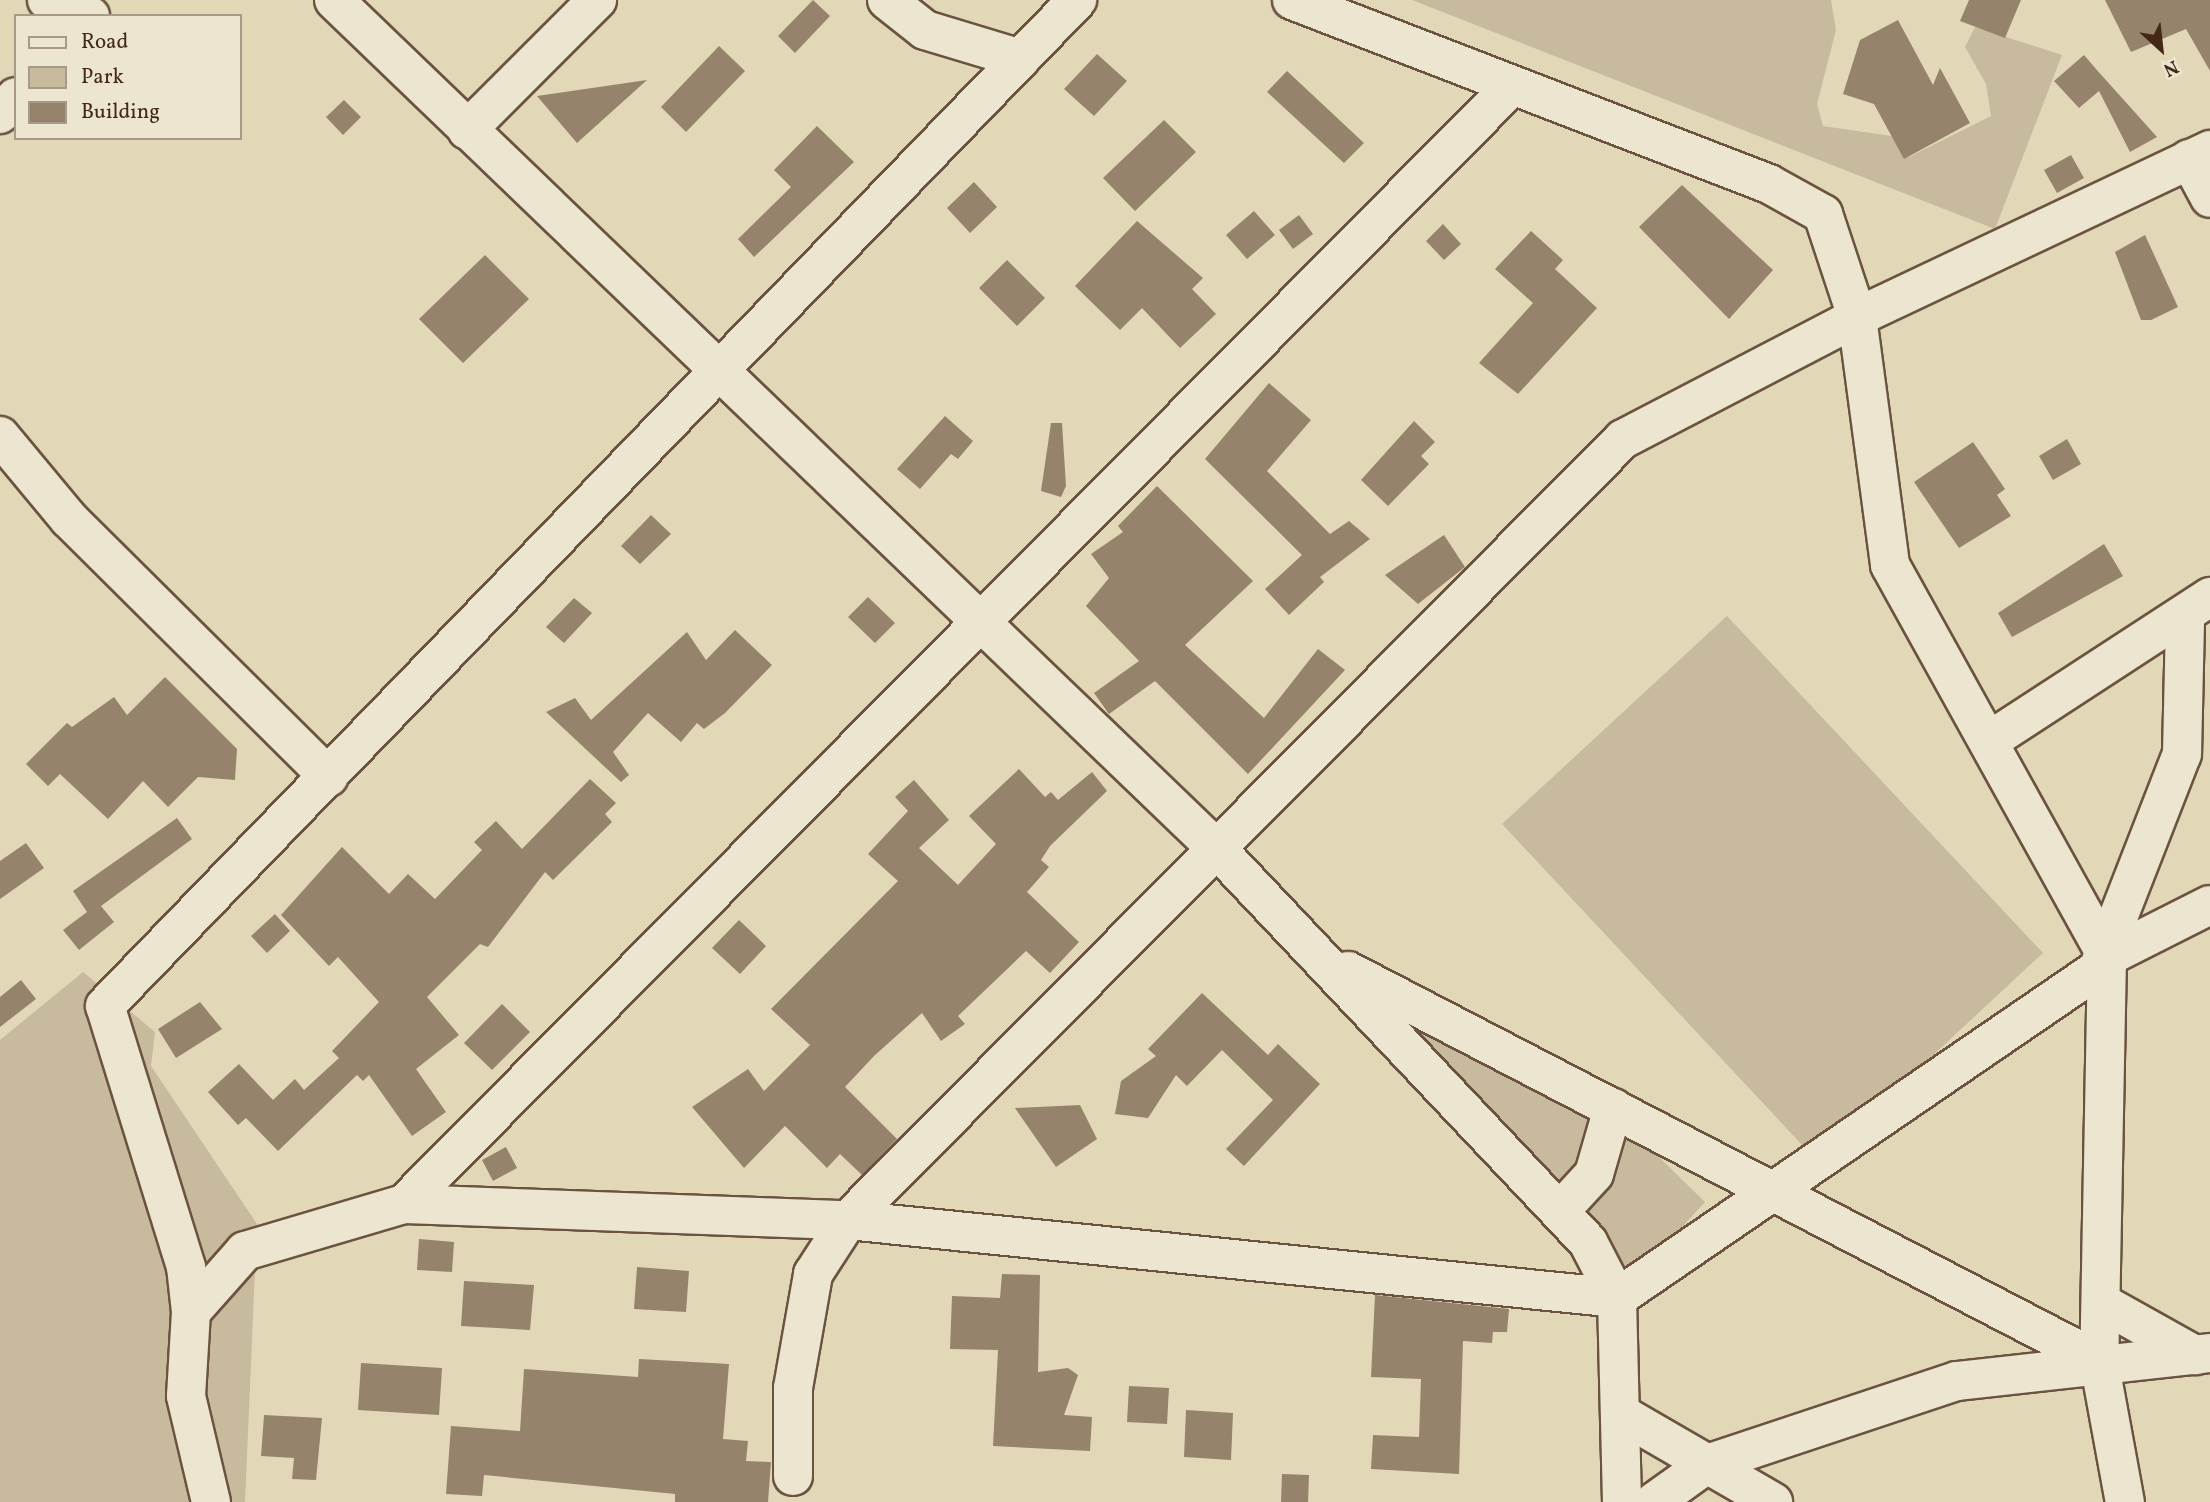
<!DOCTYPE html>
<html>
<head>
<meta charset="utf-8">
<style>
  body { margin:0 }
  #map { position:relative; width:2210px; height:1502px; overflow:hidden; background:#e2d8b8; font-family:Vollkorn,serif }
  div>[style] { position:absolute }
  .green>* { inset:0; background:#c7ba9d }
  .building>* { inset:0; background:#96836b }
  .roads { filter:drop-shadow(2px 0 #6b533f) drop-shadow(-2px 0 #6b533f) drop-shadow(0 2px #6b533f) drop-shadow(0 -2px #6b533f) }
  .minor>* { height:38px; margin:-19px; padding:0 19px; transform-origin:19px; border-radius:19px; background:#ece6d1 }
  span { translate:-50% -50%; white-space:nowrap; text-align:center; line-height:1.15; -webkit-text-stroke:6px #ece6d1; paint-order:stroke }
  .legend { position:absolute; left:14px; top:14px; width:228px; height:126px; box-sizing:border-box; background:#ece6d1; border:2px solid #a89a87; margin:0; padding:9px 12px; list-style:none; font-size:21px; color:#432717 }
  .legend li { display:flex; align-items:center; gap:14px; height:35px }
  .legend b { width:35px; border:2px solid #a89a87 }
  .north { position:absolute; left:2126px; top:14px; width:70px; height:70px; -webkit-text-stroke:5px #ece6d1; paint-order:stroke; rotate:153deg; font-size:19px; font-weight:700; line-height:28px; text-align:center; color:#432717 }
  .north::after { content:''; display:block; margin:auto; width:24px; height:32px; background:#432717; clip-path:polygon(50% 0,100% 100%,50% 72%,0 100%) }
</style>
</head>
<body>
<div id="map">
  <div class="green">
    <div style="clip-path:polygon(1412px 0,1831px 0,1836px 30px,1817px 104px,1823px 126px,1898px 137px,1909px 157px,1991px 116px,1986px 84px,1965px 47px,1975px 27px,2062px 55px,1995px 229px)"></div>
    <div style="clip-path:polygon(1727px 616px,2043px 953px,1818px 1162px,1502px 824px)"></div>
    <div style="clip-path:polygon(1324px 959px,1620px 1119px,1705px 1202px,1617px 1298px)"></div>
    <div style="clip-path:polygon(83px 972px,155px 1032px,151px 1066px,257px 1224px,245px 1502px,0 1502px,0 1040px)"></div>
  </div>
  <div class="building">
    <div style="clip-path:polygon(813px 0,830px 16px,795px 53px,778px 36px)"></div>
    <div style="clip-path:polygon(1969px 0,2021px 0,2005px 38px,1960px 21px)"></div>
    <div style="clip-path:polygon(2105px 0,2210px 0,2210px 71px,2186px 29px,2131px 52px)"></div>
    <div style="clip-path:polygon(1898px 20px,1933px 85px,1940px 68px,1970px 123px,1904px 159px,1874px 104px,1843px 94px,1860px 40px)"></div>
    <div style="clip-path:polygon(719px 46px,745px 71px,686px 132px,661px 107px)"></div>
    <div style="clip-path:polygon(1097px 54px,1127px 81px,1094px 116px,1064px 89px)"></div>
    <div style="clip-path:polygon(2084px 55px,2096px 69px,2157px 137px,2130px 152px,2099px 91px,2079px 108px,2054px 81px)"></div>
    <div style="clip-path:polygon(1287px 71px,1364px 143px,1344px 163px,1267px 92px)"></div>
    <div style="clip-path:polygon(647px 80px,577px 143px,537px 96px)"></div>
    <div style="clip-path:polygon(344px 100px,361px 117px,343px 135px,326px 117px)"></div>
    <div style="clip-path:polygon(1164px 120px,1196px 152px,1135px 211px,1103px 178px)"></div>
    <div style="clip-path:polygon(817px 126px,854px 162px,754px 257px,738px 239px,791px 187px,774px 170px)"></div>
    <div style="clip-path:polygon(2071px 155px,2084px 178px,2057px 193px,2044px 170px)"></div>
    <div style="clip-path:polygon(974px 182px,997px 207px,970px 233px,947px 208px)"></div>
    <div style="clip-path:polygon(1682px 185px,1773px 270px,1729px 319px,1639px 227px)"></div>
    <div style="clip-path:polygon(1254px 211px,1275px 235px,1247px 259px,1226px 235px)"></div>
    <div style="clip-path:polygon(1299px 215px,1313px 234px,1293px 249px,1279px 230px)"></div>
    <div style="clip-path:polygon(1137px 221px,1203px 278px,1192px 289px,1216px 314px,1180px 348px,1142px 308px,1120px 330px,1075px 286px)"></div>
    <div style="clip-path:polygon(1443px 224px,1461px 244px,1444px 260px,1426px 241px)"></div>
    <div style="clip-path:polygon(1531px 231px,1563px 260px,1555px 269px,1597px 308px,1518px 394px,1479px 363px,1533px 303px,1495px 269px)"></div>
    <div style="clip-path:polygon(2145px 235px,2178px 307px,2151px 320px,2141px 320px,2115px 252px)"></div>
    <div style="clip-path:polygon(485px 255px,529px 299px,463px 363px,419px 319px)"></div>
    <div style="clip-path:polygon(1007px 260px,1045px 298px,1017px 326px,979px 288px)"></div>
    <div style="clip-path:polygon(1269px 383px,1311px 420px,1267px 471px,1330px 534px,1349px 521px,1370px 539px,1320px 577px,1324px 582px,1289px 615px,1265px 589px,1302px 555px,1205px 459px)"></div>
    <div style="clip-path:polygon(945px 416px,973px 441px,958px 459px,951px 454px,920px 489px,897px 469px)"></div>
    <div style="clip-path:polygon(1414px 421px,1435px 442px,1421px 456px,1429px 464px,1388px 506px,1361px 480px)"></div>
    <div style="clip-path:polygon(1051px 423px,1062px 423px,1066px 486px,1061px 497px,1041px 491px)"></div>
    <div style="clip-path:polygon(2067px 439px,2081px 464px,2053px 480px,2039px 456px)"></div>
    <div style="clip-path:polygon(1973px 442px,2005px 489px,1997px 495px,2011px 516px,1959px 548px,1914px 482px)"></div>
    <div style="clip-path:polygon(1157px 486px,1253px 581px,1185px 645px,1264px 718px,1318px 649px,1345px 670px,1248px 774px,1155px 681px,1109px 714px,1094px 693px,1139px 661px,1086px 606px,1109px 578px,1091px 554px,1123px 532px,1118px 526px)"></div>
    <div style="clip-path:polygon(651px 515px,671px 534px,640px 564px,621px 546px)"></div>
    <div style="clip-path:polygon(1444px 535px,1465px 567px,1418px 604px,1385px 575px)"></div>
    <div style="clip-path:polygon(2104px 544px,2123px 576px,2012px 637px,1998px 613px)"></div>
    <div style="clip-path:polygon(868px 597px,895px 623px,875px 643px,848px 617px)"></div>
    <div style="clip-path:polygon(574px 598px,592px 613px,564px 643px,546px 627px)"></div>
    <div style="clip-path:polygon(735px 630px,772px 665px,725px 713px,704px 729px,697px 723px,681px 742px,648px 713px,613px 752px,629px 775px,621px 782px,546px 712px,575px 698px,591px 720px,687px 632px,706px 660px)"></div>
    <div style="clip-path:polygon(165px 677px,237px 749px,235px 780px,198px 777px,168px 807px,143px 781px,108px 819px,60px 774px,48px 786px,26px 764px,67px 723px,72px 727px,114px 697px,127px 715px)"></div>
    <div style="clip-path:polygon(1019px 769px,1045px 797px,1051px 792px,1058px 800px,1092px 772px,1107px 791px,1050px 846px,1041px 860px,1049px 867px,1027px 892px,1079px 942px,1050px 973px,1026px 951px,958px 1016px,965px 1024px,941px 1041px,922px 1013px,874px 1056px,845px 1087px,897px 1139px,862px 1175px,840px 1154px,827px 1168px,785px 1126px,744px 1168px,692px 1107px,748px 1069px,764px 1091px,810px 1045px,771px 1009px,898px 881px,868px 854px,908px 811px,895px 797px,914px 780px,949px 820px,919px 848px,958px 885px,996px 844px,969px 816px)"></div>
    <div style="clip-path:polygon(590px 779px,616px 803px,605px 814px,612px 822px,553px 880px,545px 872px,488px 947px,480px 944px,427px 997px,459px 1035px,416px 1069px,446px 1112px,412px 1136px,369px 1075px,363px 1081px,357px 1075px,278px 1151px,246px 1118px,238px 1125px,208px 1092px,239px 1064px,273px 1100px,295px 1079px,304px 1090px,339px 1058px,332px 1051px,379px 1002px,338px 957px,329px 966px,281px 915px,342px 847px,389px 894px,408px 874px,435px 899px,482px 850px,474px 842px,496px 821px,522px 849px)"></div>
    <div style="clip-path:polygon(177px 818px,192px 839px,101px 906px,114px 922px,79px 950px,63px 930px,87px 912px,73px 891px)"></div>
    <div style="clip-path:polygon(26px 843px,44px 868px,0 899px,0 861px)"></div>
    <div style="clip-path:polygon(275px 914px,290px 931px,267px 953px,251px 936px)"></div>
    <div style="clip-path:polygon(739px 920px,766px 946px,740px 974px,712px 948px)"></div>
    <div style="clip-path:polygon(21px 980px,36px 999px,0 1027px,0 997px)"></div>
    <div style="clip-path:polygon(1202px 993px,1268px 1055px,1278px 1044px,1320px 1084px,1244px 1166px,1226px 1149px,1273px 1100px,1222px 1050px,1187px 1086px,1176px 1075px,1148px 1118px,1115px 1114px,1121px 1081px,1156px 1056px,1148px 1049px)"></div>
    <div style="clip-path:polygon(200px 1002px,222px 1029px,176px 1058px,158px 1029px)"></div>
    <div style="clip-path:polygon(502px 1004px,530px 1032px,492px 1070px,464px 1043px)"></div>
    <div style="clip-path:polygon(1080px 1105px,1097px 1139px,1056px 1167px,1015px 1108px)"></div>
    <div style="clip-path:polygon(506px 1147px,517px 1168px,493px 1181px,482px 1160px)"></div>
    <div style="clip-path:polygon(419px 1239px,454px 1242px,452px 1272px,417px 1270px)"></div>
    <div style="clip-path:polygon(637px 1267px,689px 1271px,686px 1312px,634px 1309px)"></div>
    <div style="clip-path:polygon(1002px 1274px,1040px 1275px,1038px 1372px,1068px 1368px,1078px 1375px,1064px 1415px,1092px 1417px,1090px 1451px,993px 1446px,998px 1350px,950px 1349px,952px 1296px,1000px 1298px)"></div>
    <div style="clip-path:polygon(464px 1281px,534px 1285px,530px 1330px,461px 1326px)"></div>
    <div style="clip-path:polygon(1375px 1295px,1509px 1309px,1507px 1332px,1493px 1332px,1492px 1343px,1463px 1341px,1459px 1474px,1371px 1469px,1373px 1435px,1419px 1437px,1421px 1379px,1371px 1377px)"></div>
    <div style="clip-path:polygon(639px 1359px,729px 1364px,723px 1439px,748px 1441px,746px 1461px,771px 1462px,768px 1502px,675px 1502px,675px 1494px,484px 1475px,482px 1496px,446px 1494px,451px 1426px,520px 1431px,524px 1369px,638px 1377px)"></div>
    <div style="clip-path:polygon(361px 1363px,442px 1368px,439px 1415px,358px 1410px)"></div>
    <div style="clip-path:polygon(1129px 1386px,1169px 1388px,1167px 1424px,1127px 1422px)"></div>
    <div style="clip-path:polygon(1186px 1410px,1233px 1413px,1231px 1460px,1184px 1457px)"></div>
    <div style="clip-path:polygon(264px 1415px,322px 1418px,316px 1480px,292px 1479px,294px 1458px,261px 1456px)"></div>
    <div style="clip-path:polygon(1282px 1474px,1309px 1475px,1308px 1502px,1281px 1502px)"></div>
  </div>
  <div class="roads">
    <div class="minor">
      <div style="left:47px;top:0;width:46px;rotate:20.4deg"></div>
      <div style="left:334px;top:0;width:1225px;rotate:43.88deg"></div>
      <div style="left:1217px;top:849px;width:540px;rotate:46.65deg"></div>
      <div style="left:1588px;top:1242px;width:63px;rotate:62.6deg"></div>
      <div style="left:1617px;top:1298px;width:204px;rotate:88.6deg"></div>
      <div style="left:887px;top:0;width:48px;rotate:38.3deg"></div>
      <div style="left:925px;top:30px;width:100px;rotate:16.8deg"></div>
      <div style="left:1292px;top:0;width:511px;rotate:21.09deg"></div>
      <div style="left:1769px;top:184px;width:62px;rotate:29.1deg"></div>
      <div style="left:1823px;top:214px;width:108px;rotate:71.7deg"></div>
      <div style="left:1857px;top:317px;width:250px;rotate:82.4deg"></div>
      <div style="left:1890px;top:565px;width:448px;rotate:61deg"></div>
      <div style="left:2107px;top:957px;width:404px;rotate:91.1deg"></div>
      <div style="left:2099px;top:1361px;width:143px;rotate:79.6deg"></div>
      <div style="left:0;top:114px;width:23px;rotate:-47deg"></div>
      <div style="left:467px;top:130px;width:184px;rotate:-45deg"></div>
      <div style="left:2189px;top:159px;width:44px;rotate:61.7deg"></div>
      <div style="left:0;top:436px;width:108px;rotate:50.3deg"></div>
      <div style="left:69px;top:519px;width:366px;rotate:44.8deg"></div>
      <div style="left:1989px;top:741px;width:264px;rotate:-33.1deg"></div>
      <div style="left:2107px;top:957px;width:115px;rotate:-26.8deg"></div>
      <div style="left:1348px;top:971px;width:846px;rotate:27.44deg"></div>
      <div style="left:404px;top:1204px;width:1573px;rotate:-45.26deg"></div>
      <div style="left:1560px;top:1211px;width:50px;rotate:-47.4deg"></div>
      <div style="left:1594px;top:1174px;width:69px;rotate:-73.9deg"></div>
      <div style="left:2102px;top:1303px;width:107px;rotate:29.2deg"></div>
      <div style="left:191px;top:1312px;width:81px;rotate:-48.5deg"></div>
      <div style="left:245px;top:1251px;width:166px;rotate:-16.5deg"></div>
      <div style="left:404px;top:1204px;width:444px;rotate:2.1deg"></div>
      <div style="left:848px;top:1220px;width:773px;rotate:5.79deg"></div>
      <div style="left:1617px;top:1298px;width:583px;rotate:-34.37deg"></div>
      <div style="left:2098px;top:969px;width:231px;rotate:-68.7deg"></div>
      <div style="left:2182px;top:754px;width:137px;rotate:-88.7deg"></div>
      <div style="left:1621px;top:1414px;width:176px;rotate:30.1deg"></div>
      <div style="left:793px;top:1476px;width:88px;rotate:-90deg"></div>
      <div style="left:793px;top:1388px;width:116px;rotate:-80deg"></div>
      <div style="left:813px;top:1274px;width:64px;rotate:-57.1deg"></div>
      <div style="left:848px;top:1220px;width:1100px;rotate:-45.22deg"></div>
      <div style="left:1623px;top:439px;width:264px;rotate:-27.5deg"></div>
      <div style="left:1857px;top:317px;width:391px;rotate:-25.3deg"></div>
      <div style="left:211px;top:1502px;width:109px;rotate:-103.3deg"></div>
      <div style="left:186px;top:1396px;width:84px;rotate:-86.6deg"></div>
      <div style="left:191px;top:1312px;width:45px;rotate:-96.3deg"></div>
      <div style="left:186px;top:1267px;width:273px;rotate:-107.2deg"></div>
      <div style="left:105px;top:1006px;width:1399px;rotate:-45.98deg"></div>
      <div style="left:1654px;top:1502px;width:65px;rotate:-35.6deg"></div>
      <div style="left:1707px;top:1464px;width:263px;rotate:-18.4deg"></div>
      <div style="left:1957px;top:1381px;width:255px;rotate:-6.3deg"></div>
    </div>
  </div>
  <ul class="legend">
  <li><b style="height:9px;background:#ece6d1"></b>Road</li>
  <li><b style="height:19px;background:#c7ba9d"></b>Park</li>
  <li><b style="height:19px;background:#96836b"></b>Building</li>
  </ul>
  <div class="north">N</div>
</div>
</body>
</html>
